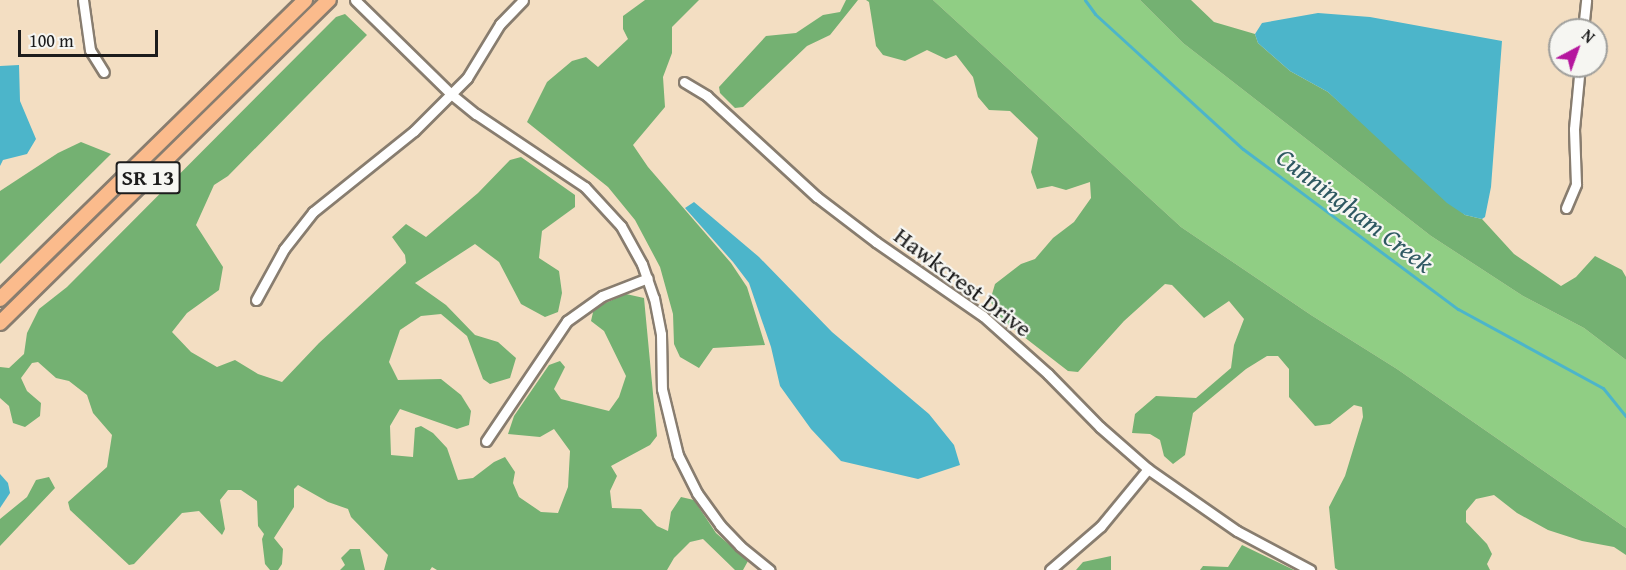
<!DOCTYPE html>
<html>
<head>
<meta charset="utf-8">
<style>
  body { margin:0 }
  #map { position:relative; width:1626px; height:570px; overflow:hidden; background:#f3dec2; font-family:"Gentium Book Plus",serif }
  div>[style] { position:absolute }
  .green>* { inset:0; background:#90ce84 }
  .forest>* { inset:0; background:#74b172 }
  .water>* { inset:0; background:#4cb5ca }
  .stream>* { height:3px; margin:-1.5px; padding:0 1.5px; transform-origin:1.5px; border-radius:1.5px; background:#4cb5ca }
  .roads { filter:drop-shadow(2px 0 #887d6f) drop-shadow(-2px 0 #887d6f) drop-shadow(0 2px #887d6f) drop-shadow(0 -2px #887d6f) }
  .street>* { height:9px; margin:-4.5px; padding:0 4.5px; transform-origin:4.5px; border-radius:4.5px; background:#fff }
  .primary>* { height:14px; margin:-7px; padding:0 7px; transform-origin:7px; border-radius:7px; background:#fbbb8c }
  span { translate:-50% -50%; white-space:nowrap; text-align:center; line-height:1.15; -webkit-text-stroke:4.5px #f6f6f2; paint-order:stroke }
  .shield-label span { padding:2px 4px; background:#f6f6f2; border:2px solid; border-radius:4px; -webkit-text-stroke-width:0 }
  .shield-label { font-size:22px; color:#1c1c1c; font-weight:700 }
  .street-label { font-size:24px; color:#1c1c1c }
  .water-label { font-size:26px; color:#2f5962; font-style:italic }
  .north { position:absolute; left:1548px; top:18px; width:60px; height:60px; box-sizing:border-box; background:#f6f6f2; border:2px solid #9f9f9c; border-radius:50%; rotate:41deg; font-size:16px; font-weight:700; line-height:24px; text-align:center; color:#1c1c1c }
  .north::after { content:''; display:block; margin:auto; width:21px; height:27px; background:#b5179e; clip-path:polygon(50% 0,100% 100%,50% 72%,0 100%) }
  .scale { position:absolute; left:18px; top:30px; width:140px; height:27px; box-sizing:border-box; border:3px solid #1c1c1c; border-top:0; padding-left:8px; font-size:18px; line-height:21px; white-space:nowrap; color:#1c1c1c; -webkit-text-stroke:4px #f6f6f2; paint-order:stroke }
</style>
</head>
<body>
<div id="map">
  <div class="green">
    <div style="clip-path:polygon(933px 0,1140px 0,1183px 43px,1431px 236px,1523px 296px,1584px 328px,1626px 360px,1626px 528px,1397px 369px,1311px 315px,1181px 227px)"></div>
  </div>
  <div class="forest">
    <div style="clip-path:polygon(645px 0,699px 0,672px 27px,672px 53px,663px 77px,665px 107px,633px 145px,648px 167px,731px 263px,747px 287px,765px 345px,713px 348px,699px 368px,680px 357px,674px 344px,673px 314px,660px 267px,635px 220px,608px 187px,527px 122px,547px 82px,572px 61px,586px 57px,598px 67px,628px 39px,623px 29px,623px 16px)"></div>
    <div style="clip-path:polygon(846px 0,858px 0,830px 35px,807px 46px,743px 107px,735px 108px,720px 93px,719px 87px,766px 36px,796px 33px,823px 15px,840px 12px)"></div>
    <div style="clip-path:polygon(866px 0,933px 0,1181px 227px,1311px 315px,1397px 369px,1626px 528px,1626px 555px,1614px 547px,1582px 541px,1548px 530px,1517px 513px,1494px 495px,1476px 499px,1466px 511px,1466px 522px,1487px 544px,1492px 554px,1487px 564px,1490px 570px,1338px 570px,1335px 568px,1329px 507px,1345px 476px,1363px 417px,1362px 407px,1354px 405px,1330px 424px,1315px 426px,1289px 397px,1289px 369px,1278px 356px,1267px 356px,1246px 369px,1193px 413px,1185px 455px,1173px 464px,1164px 456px,1160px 440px,1150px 434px,1132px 433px,1135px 414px,1156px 396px,1196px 398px,1231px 368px,1234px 345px,1244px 319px,1229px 301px,1204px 318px,1172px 285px,1165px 284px,1124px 321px,1078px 372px,1068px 371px,1002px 320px,990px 301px,995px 284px,1021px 264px,1035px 259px,1053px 238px,1074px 222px,1091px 198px,1090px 182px,1066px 190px,1052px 186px,1037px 189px,1031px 172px,1038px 138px,1010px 111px,989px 110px,978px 97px,973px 77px,956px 55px,946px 59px,927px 50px,905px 61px,883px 55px,876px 46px,869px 2px)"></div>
    <div style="clip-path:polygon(1140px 0,1191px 0,1214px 22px,1255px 34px,1258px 43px,1290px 71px,1328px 92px,1465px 215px,1482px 219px,1514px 254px,1561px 286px,1576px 277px,1595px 256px,1622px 270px,1626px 277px,1626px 360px,1584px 328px,1523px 296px,1431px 236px,1183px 43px)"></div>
    <div style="clip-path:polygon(345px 14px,367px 35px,228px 176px,214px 185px,196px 225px,223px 267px,219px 290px,187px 313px,172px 332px,191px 352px,217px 367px,235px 360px,258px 374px,282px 382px,319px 343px,406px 263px,405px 255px,392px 237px,406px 224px,426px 237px,478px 193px,510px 160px,521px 157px,575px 195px,575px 207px,542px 231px,539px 258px,559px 271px,562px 293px,558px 312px,545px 317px,521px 304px,499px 262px,475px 244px,415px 283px,446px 305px,475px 335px,498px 342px,516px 358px,510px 378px,490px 384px,483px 379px,467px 336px,441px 314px,421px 316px,400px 330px,389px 362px,398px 380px,441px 379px,461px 395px,471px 411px,469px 425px,457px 429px,400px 409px,390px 426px,391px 455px,413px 457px,415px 428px,421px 426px,433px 433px,447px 448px,458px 480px,473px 478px,494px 462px,505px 457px,515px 472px,513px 483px,519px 497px,541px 512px,558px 513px,568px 487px,570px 451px,554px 429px,540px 437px,508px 434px,514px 416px,549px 365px,560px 361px,565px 367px,554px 389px,561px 399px,609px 411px,619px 397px,626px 376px,604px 331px,591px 321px,594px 308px,626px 294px,644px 298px,657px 436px,650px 445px,611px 466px,617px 476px,610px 491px,612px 508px,641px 509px,657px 526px,668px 531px,671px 512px,681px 497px,694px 500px,716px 533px,748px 561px,743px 570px,735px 570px,703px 539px,690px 542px,674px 558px,667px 570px,437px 570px,432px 567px,430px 570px,384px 570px,388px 555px,351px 517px,348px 509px,328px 502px,298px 485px,294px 489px,294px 507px,274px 538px,283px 549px,282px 564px,278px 570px,270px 570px,265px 564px,262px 539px,264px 534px,258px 526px,257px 501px,241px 490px,228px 490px,220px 500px,225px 529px,222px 535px,199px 511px,182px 513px,134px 564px,129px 565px,70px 510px,68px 502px,107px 467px,112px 435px,93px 413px,87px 395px,69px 381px,56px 378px,38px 362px,32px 363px,21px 378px,27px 391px,41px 403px,40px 416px,25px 427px,13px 423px,9px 406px,0 398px,0 367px,9px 368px,24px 354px,27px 333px,39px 309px,67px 287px,336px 17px)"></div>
    <div style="clip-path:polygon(81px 142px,111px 154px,0 264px,0 191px,58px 153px)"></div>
    <div style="clip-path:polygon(49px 477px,55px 488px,0 546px,0 519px,27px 497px,36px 480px)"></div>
    <div style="clip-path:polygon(1242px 545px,1294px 570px,1200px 570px,1203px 566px,1228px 567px)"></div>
    <div style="clip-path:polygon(350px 549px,360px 549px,365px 570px,340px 570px,345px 565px,341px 558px)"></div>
    <div style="clip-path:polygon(1111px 556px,1111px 570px,1076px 570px,1083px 562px)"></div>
  </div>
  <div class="water">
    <div style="clip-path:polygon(1318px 13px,1370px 17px,1502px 41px,1491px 187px,1485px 217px,1482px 219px,1465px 215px,1447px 203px,1328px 92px,1290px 71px,1258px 43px,1255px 34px,1262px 23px)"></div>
    <div style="clip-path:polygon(19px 65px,20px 101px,36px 139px,27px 154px,3px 160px,0 166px,0 66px)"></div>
    <div style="clip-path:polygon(694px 202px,759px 257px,832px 332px,929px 414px,954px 445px,960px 465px,918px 479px,841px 461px,811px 429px,780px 386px,771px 347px,749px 283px,733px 262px,685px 208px)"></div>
    <div style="clip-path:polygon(0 474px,8px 483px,10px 493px,0 508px)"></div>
  </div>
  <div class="stream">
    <div style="left:1085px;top:0;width:17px;rotate:54deg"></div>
    <div style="left:1095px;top:14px;width:200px;rotate:42.4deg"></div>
    <div style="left:1243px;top:149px;width:268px;rotate:36.7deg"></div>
    <div style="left:1458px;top:309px;width:165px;rotate:28.6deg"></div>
    <div style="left:1603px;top:388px;width:36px;rotate:51deg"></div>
  </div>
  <div class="roads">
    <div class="street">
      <div style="left:83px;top:0;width:50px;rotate:82deg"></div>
      <div style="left:90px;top:50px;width:26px;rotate:58deg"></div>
      <div style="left:355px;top:0;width:134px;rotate:44.4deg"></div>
      <div style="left:451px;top:94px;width:32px;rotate:39deg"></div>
      <div style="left:476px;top:114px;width:131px;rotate:33.8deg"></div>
      <div style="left:585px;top:187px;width:53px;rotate:47.3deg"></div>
      <div style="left:621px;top:226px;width:43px;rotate:61.1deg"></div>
      <div style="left:642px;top:264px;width:36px;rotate:71deg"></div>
      <div style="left:654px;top:298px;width:37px;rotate:79deg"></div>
      <div style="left:661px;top:334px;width:55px;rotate:89deg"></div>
      <div style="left:662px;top:389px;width:68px;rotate:76.4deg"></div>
      <div style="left:678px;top:455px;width:42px;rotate:63.4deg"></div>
      <div style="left:697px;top:493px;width:39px;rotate:54deg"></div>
      <div style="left:720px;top:525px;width:29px;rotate:46deg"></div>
      <div style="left:740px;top:546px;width:38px;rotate:39deg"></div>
      <div style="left:1583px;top:30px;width:30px;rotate:-84deg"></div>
      <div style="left:684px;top:82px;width:27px;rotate:31deg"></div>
      <div style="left:707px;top:96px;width:149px;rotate:42.6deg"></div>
      <div style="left:817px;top:197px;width:74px;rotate:37.3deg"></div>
      <div style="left:876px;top:242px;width:130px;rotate:34.7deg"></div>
      <div style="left:983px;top:316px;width:87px;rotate:41.7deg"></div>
      <div style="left:1048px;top:374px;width:74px;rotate:45.5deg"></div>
      <div style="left:1100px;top:427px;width:64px;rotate:41.2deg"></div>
      <div style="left:1148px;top:469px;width:108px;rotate:34.9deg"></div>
      <div style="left:1237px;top:531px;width:83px;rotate:28.1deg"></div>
      <div style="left:1566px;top:208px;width:26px;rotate:-67deg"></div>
      <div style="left:1576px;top:184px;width:55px;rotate:-92.1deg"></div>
      <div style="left:1574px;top:129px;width:63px;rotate:-84.6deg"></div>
      <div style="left:256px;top:300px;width:58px;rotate:-61.2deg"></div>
      <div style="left:284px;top:249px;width:47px;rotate:-51.9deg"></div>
      <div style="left:313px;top:212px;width:129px;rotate:-38.7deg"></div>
      <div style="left:414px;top:131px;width:75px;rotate:-45deg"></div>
      <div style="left:467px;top:78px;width:63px;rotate:-58.6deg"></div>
      <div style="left:500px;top:24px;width:33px;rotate:-46deg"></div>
      <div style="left:486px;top:441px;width:145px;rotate:-56deg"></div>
      <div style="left:567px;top:321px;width:43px;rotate:-35.5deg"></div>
      <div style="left:602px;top:296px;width:49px;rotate:-21.4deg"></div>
      <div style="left:1050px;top:570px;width:67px;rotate:-40.8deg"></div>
      <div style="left:1101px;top:526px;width:74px;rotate:-50.5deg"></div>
    </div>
    <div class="primary">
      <div style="left:0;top:299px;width:427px;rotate:-44.4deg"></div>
      <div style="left:0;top:323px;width:461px;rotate:-44.5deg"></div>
    </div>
  </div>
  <div class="shield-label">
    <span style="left:148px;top:178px">SR 13</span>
  </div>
  <div class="street-label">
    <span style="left:963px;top:282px;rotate:37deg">Hawkcrest Drive</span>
  </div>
  <div class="water-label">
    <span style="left:1355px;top:210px;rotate:37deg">Cunningham Creek</span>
  </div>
  <div class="north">N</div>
  <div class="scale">100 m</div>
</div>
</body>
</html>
